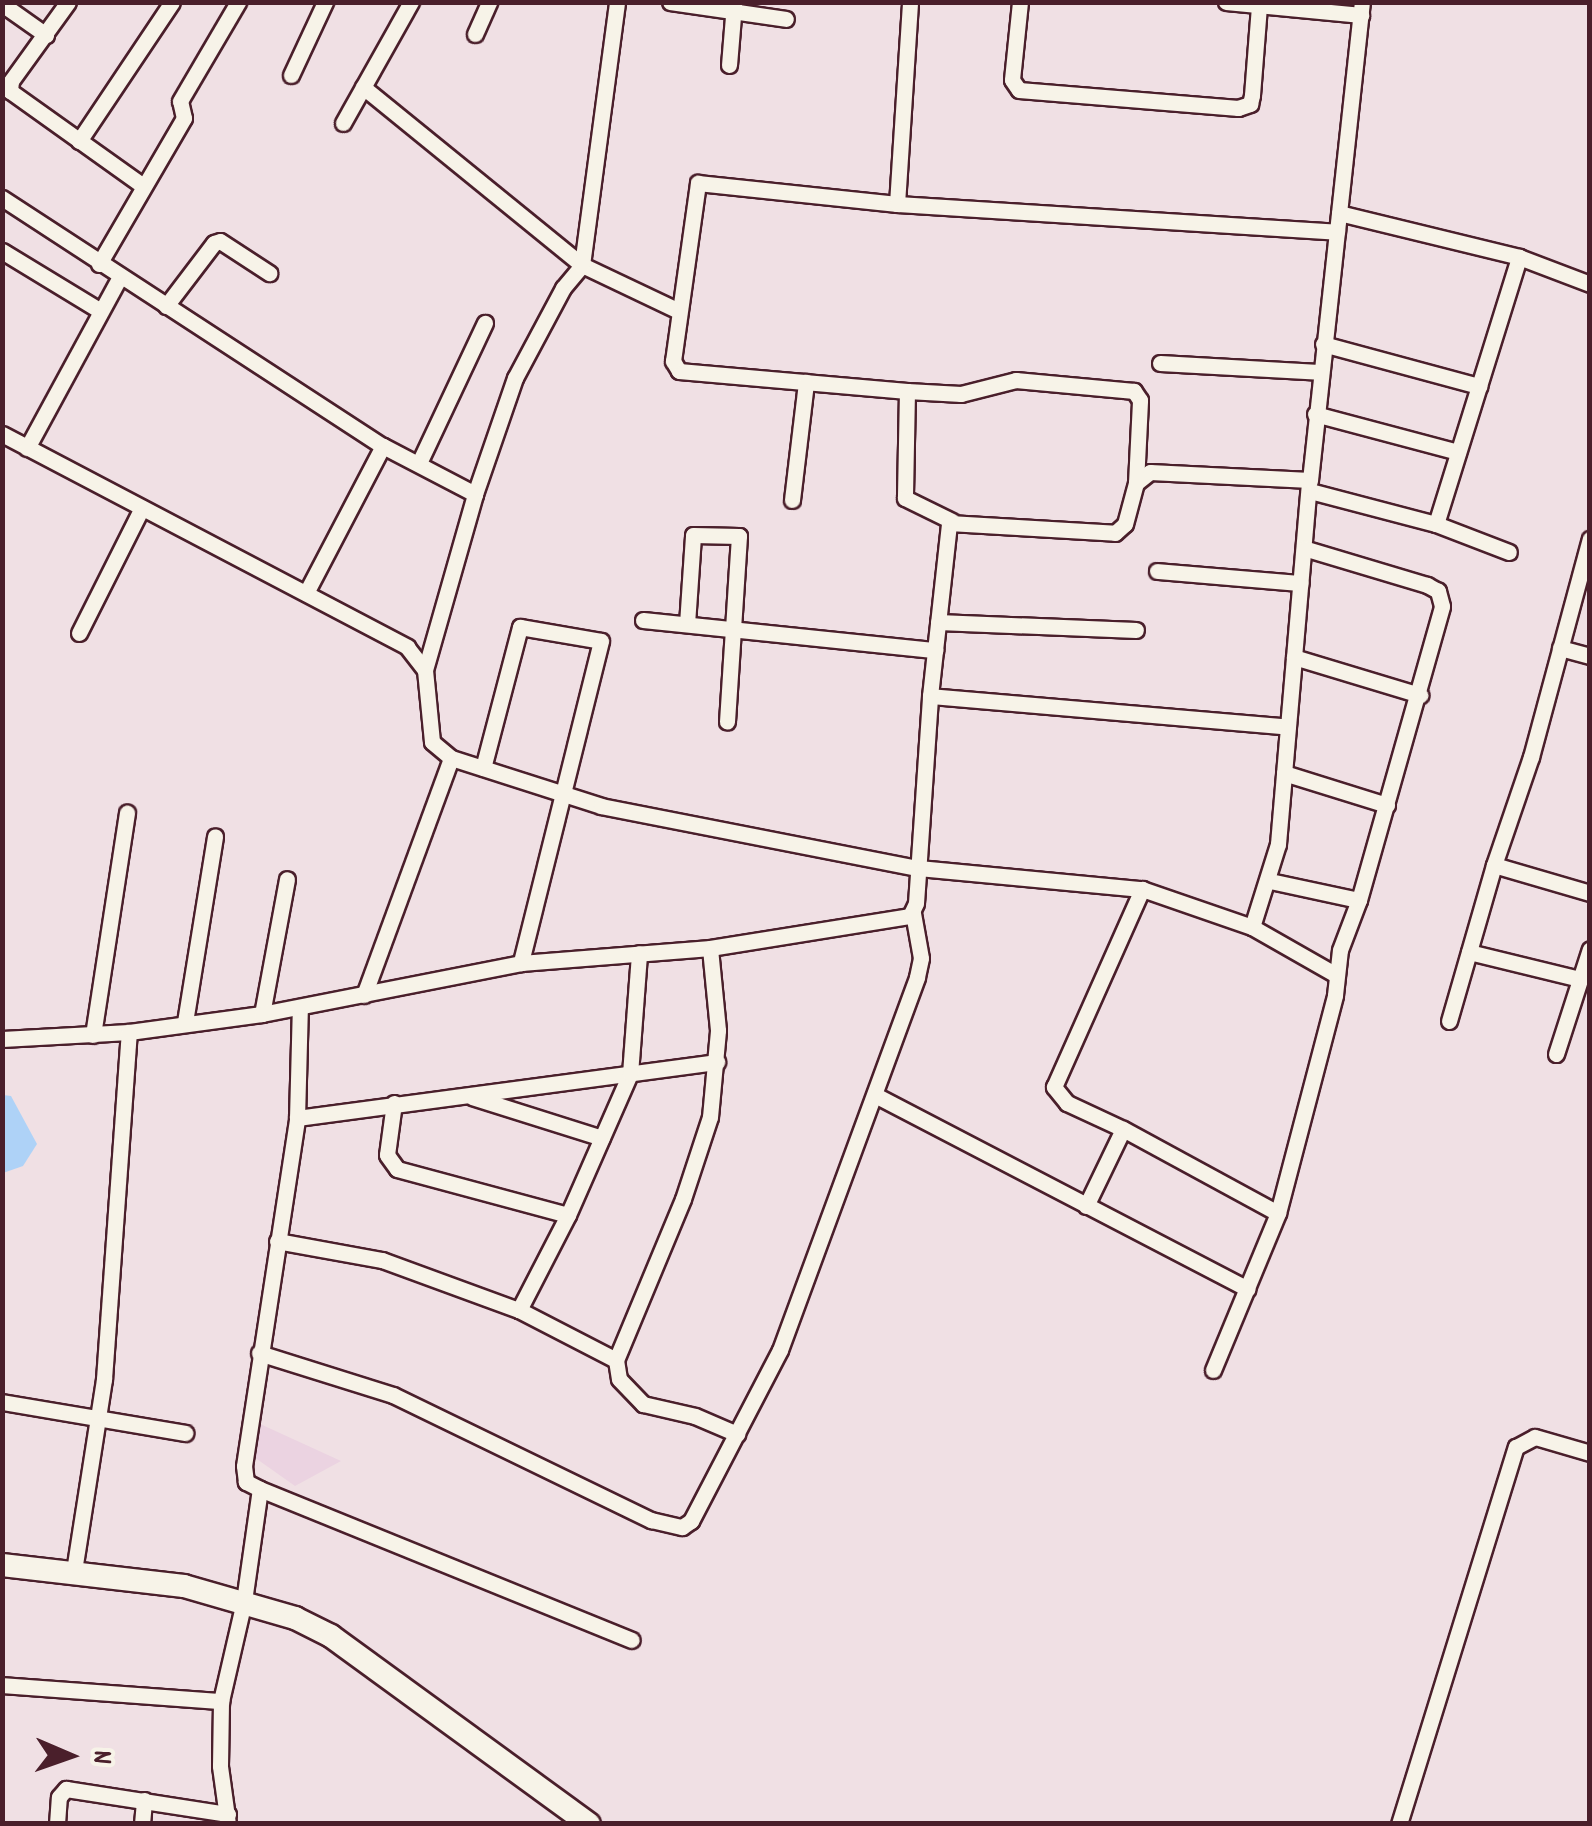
<!DOCTYPE html>
<html>
<head>
<meta charset="utf-8">
<style>
  body { margin:0 }
  #map { position:relative; width:1592px; height:1826px; overflow:hidden; background:#f0e0e4; font-family:Dekko,sans-serif }
  div>[style] { position:absolute }
  .built>* { inset:0; background:#ebd3e1 }
  .water>* { inset:0; background:#aed2f7 }
  .roads { filter:drop-shadow(2px 0 #4a1f2b) drop-shadow(-2px 0 #4a1f2b) drop-shadow(0 2px #4a1f2b) drop-shadow(0 -2px #4a1f2b) }
  .street>* { height:15px; margin:-7.5px; padding:0 7.5px; transform-origin:7.5px; border-radius:7.5px; background:#f7f3e8 }
  .secondary>* { height:22px; margin:-11px; padding:0 11px; transform-origin:11px; border-radius:11px; background:#f7f3e8 }
  span { translate:-50% -50%; white-space:nowrap; text-align:center; line-height:1.15; -webkit-text-stroke:8px #f7f3e8; paint-order:stroke }
  .frame { position:absolute; inset:0; border:5px solid #4a1f2b; pointer-events:none }
  .north { position:absolute; left:20px; top:1706px; width:100px; height:100px; -webkit-text-stroke:8px #f7f3e8; paint-order:stroke; rotate:92deg; font-size:28px; font-weight:700; line-height:40px; text-align:center; color:#4a1f2b }
  .north::after { content:''; display:block; margin:auto; width:35px; height:45px; background:#4a1f2b; clip-path:polygon(50% 0,100% 100%,50% 72%,0 100%) }
</style>
</head>
<body>
<div id="map">
  <div class="built">
    <div style="clip-path:polygon(258px 1423px,341px 1461px,295px 1486px,254px 1457px)"></div>
  </div>
  <div class="water">
    <div style="clip-path:polygon(3px 1095px,11px 1096px,37px 1144px,23px 1166px,3px 1173px)"></div>
  </div>
  <div class="roads">
    <div class="street">
      <div style="left:68px;top:2px;width:97px;rotate:125.8deg"></div>
      <div style="left:11px;top:81px;width:10px;rotate:96deg"></div>
      <div style="left:10px;top:91px;width:163px;rotate:35.5deg"></div>
      <div style="left:670px;top:2px;width:117px;rotate:8.3deg"></div>
      <div style="left:1020px;top:2px;width:78px;rotate:95.9deg"></div>
      <div style="left:1012px;top:80px;width:12px;rotate:55deg"></div>
      <div style="left:1019px;top:90px;width:220px;rotate:4.7deg"></div>
      <div style="left:1238px;top:108px;width:13px;rotate:-18deg"></div>
      <div style="left:1250px;top:104px;width:9px;rotate:-77deg"></div>
      <div style="left:1252px;top:95px;width:89px;rotate:-85.5deg"></div>
      <div style="left:1226px;top:2px;width:136px;rotate:5.5deg"></div>
      <div style="left:2px;top:4px;width:54px;rotate:35.2deg"></div>
      <div style="left:475px;top:34px;width:35px;rotate:-66deg"></div>
      <div style="left:729px;top:65px;width:61px;rotate:-85.3deg"></div>
      <div style="left:291px;top:75px;width:81px;rotate:-65deg"></div>
      <div style="left:363px;top:87px;width:282px;rotate:39.1deg"></div>
      <div style="left:582px;top:265px;width:107px;rotate:25.4deg"></div>
      <div style="left:343px;top:123px;width:139px;rotate:-60.7deg"></div>
      <div style="left:79px;top:141px;width:167px;rotate:-56.2deg"></div>
      <div style="left:2px;top:198px;width:455px;rotate:33.1deg"></div>
      <div style="left:383px;top:446px;width:104px;rotate:27.6deg"></div>
      <div style="left:897px;top:204px;width:202px;rotate:-86.3deg"></div>
      <div style="left:1339px;top:213px;width:185px;rotate:13.7deg"></div>
      <div style="left:1519px;top:257px;width:76px;rotate:20.8deg"></div>
      <div style="left:2px;top:251px;width:114px;rotate:31.3deg"></div>
      <div style="left:99px;top:264px;width:169px;rotate:-59.8deg"></div>
      <div style="left:184px;top:118px;width:17px;rotate:-103deg"></div>
      <div style="left:180px;top:101px;width:115px;rotate:-59.6deg"></div>
      <div style="left:166px;top:306px;width:79px;rotate:-52.7deg"></div>
      <div style="left:214px;top:243px;width:6px;rotate:-18deg"></div>
      <div style="left:220px;top:241px;width:59px;rotate:33.1deg"></div>
      <div style="left:1323px;top:344px;width:162px;rotate:15.1deg"></div>
      <div style="left:1160px;top:363px;width:159px;rotate:3.2deg"></div>
      <div style="left:907px;top:391px;width:107px;rotate:91.1deg"></div>
      <div style="left:905px;top:498px;width:52px;rotate:26.1deg"></div>
      <div style="left:1315px;top:414px;width:148px;rotate:14.9deg"></div>
      <div style="left:2px;top:434px;width:458px;rotate:27.7deg"></div>
      <div style="left:407px;top:647px;width:29px;rotate:52deg"></div>
      <div style="left:425px;top:670px;width:72px;rotate:84.4deg"></div>
      <div style="left:432px;top:742px;width:25px;rotate:40deg"></div>
      <div style="left:451px;top:758px;width:157px;rotate:17.7deg"></div>
      <div style="left:601px;top:806px;width:323px;rotate:11.1deg"></div>
      <div style="left:918px;top:868px;width:225px;rotate:5.4deg"></div>
      <div style="left:1142px;top:889px;width:116px;rotate:19.1deg"></div>
      <div style="left:1252px;top:927px;width:97px;rotate:29.7deg"></div>
      <div style="left:27px;top:448px;width:195px;rotate:-61.5deg"></div>
      <div style="left:419px;top:463px;width:155px;rotate:-64.8deg"></div>
      <div style="left:1136px;top:483px;width:83px;rotate:-87.2deg"></div>
      <div style="left:1140px;top:400px;width:11px;rotate:-124deg"></div>
      <div style="left:1134px;top:391px;width:119px;rotate:-174.7deg"></div>
      <div style="left:1016px;top:380px;width:57px;rotate:165.7deg"></div>
      <div style="left:961px;top:394px;width:54px;rotate:-176.8deg"></div>
      <div style="left:907px;top:391px;width:229px;rotate:-175deg"></div>
      <div style="left:679px;top:371px;width:12px;rotate:-121deg"></div>
      <div style="left:673px;top:361px;width:180px;rotate:-82deg"></div>
      <div style="left:698px;top:183px;width:200px;rotate:6deg"></div>
      <div style="left:897px;top:204px;width:441px;rotate:3.6deg"></div>
      <div style="left:1310px;top:491px;width:130px;rotate:14.7deg"></div>
      <div style="left:1436px;top:524px;width:78px;rotate:21deg"></div>
      <div style="left:792px;top:500px;width:119px;rotate:-83.2deg"></div>
      <div style="left:1436px;top:524px;width:280px;rotate:-72.7deg"></div>
      <div style="left:1157px;top:571px;width:144px;rotate:4.8deg"></div>
      <div style="left:306px;top:593px;width:166px;rotate:-62.4deg"></div>
      <div style="left:643px;top:620px;width:294px;rotate:5.9deg"></div>
      <div style="left:938px;top:622px;width:198px;rotate:2.3deg"></div>
      <div style="left:687px;top:624px;width:89px;rotate:-86.1deg"></div>
      <div style="left:693px;top:535px;width:46px;rotate:1.2deg"></div>
      <div style="left:739px;top:536px;width:186px;rotate:93.7deg"></div>
      <div style="left:79px;top:633px;width:140px;rotate:-63.3deg"></div>
      <div style="left:1560px;top:648px;width:31px;rotate:15deg"></div>
      <div style="left:1294px;top:657px;width:132px;rotate:16.8deg"></div>
      <div style="left:425px;top:670px;width:183px;rotate:-74.1deg"></div>
      <div style="left:475px;top:494px;width:123px;rotate:-71deg"></div>
      <div style="left:515px;top:378px;width:102px;rotate:-61.9deg"></div>
      <div style="left:563px;top:288px;width:30px;rotate:-50deg"></div>
      <div style="left:582px;top:265px;width:265px;rotate:-82.4deg"></div>
      <div style="left:930px;top:696px;width:359px;rotate:4.9deg"></div>
      <div style="left:483px;top:768px;width:146px;rotate:-75.3deg"></div>
      <div style="left:520px;top:627px;width:82px;rotate:9.8deg"></div>
      <div style="left:601px;top:641px;width:332px;rotate:104deg"></div>
      <div style="left:1284px;top:773px;width:108px;rotate:17.3deg"></div>
      <div style="left:1494px;top:865px;width:114px;rotate:-71.1deg"></div>
      <div style="left:1531px;top:757px;width:226px;rotate:-74.9deg"></div>
      <div style="left:1270px;top:881px;width:91px;rotate:12.1deg"></div>
      <div style="left:1252px;top:927px;width:87px;rotate:-72.6deg"></div>
      <div style="left:1278px;top:844px;width:363px;rotate:-85.1deg"></div>
      <div style="left:1469px;top:952px;width:114px;rotate:13.7deg"></div>
      <div style="left:364px;top:995px;width:252px;rotate:-69.8deg"></div>
      <div style="left:262px;top:1014px;width:137px;rotate:-79.5deg"></div>
      <div style="left:1449px;top:1021px;width:162px;rotate:-73.9deg"></div>
      <div style="left:1494px;top:865px;width:100px;rotate:16.3deg"></div>
      <div style="left:185px;top:1022px;width:188px;rotate:-80.8deg"></div>
      <div style="left:93px;top:1035px;width:225px;rotate:-81.3deg"></div>
      <div style="left:2px;top:1039px;width:127px;rotate:-3.2deg"></div>
      <div style="left:129px;top:1032px;width:134px;rotate:-7.7deg"></div>
      <div style="left:262px;top:1014px;width:264px;rotate:-11.1deg"></div>
      <div style="left:521px;top:963px;width:190px;rotate:-4.5deg"></div>
      <div style="left:710px;top:948px;width:203px;rotate:-9.1deg"></div>
      <div style="left:910px;top:916px;width:14px;rotate:-65deg"></div>
      <div style="left:916px;top:903px;width:207px;rotate:-86.1deg"></div>
      <div style="left:930px;top:696px;width:174px;rotate:-83.7deg"></div>
      <div style="left:949px;top:523px;width:166px;rotate:3.4deg"></div>
      <div style="left:1115px;top:533px;width:13px;rotate:-42deg"></div>
      <div style="left:1125px;top:524px;width:42px;rotate:-75deg"></div>
      <div style="left:1136px;top:483px;width:18px;rotate:-38deg"></div>
      <div style="left:1150px;top:472px;width:160px;rotate:2.9deg"></div>
      <div style="left:1310px;top:480px;width:481px;rotate:-83.8deg"></div>
      <div style="left:1556px;top:1054px;width:110px;rotate:-72.1deg"></div>
      <div style="left:875px;top:1095px;width:420px;rotate:27.5deg"></div>
      <div style="left:472px;top:1097px;width:136px;rotate:17.5deg"></div>
      <div style="left:394px;top:1103px;width:52px;rotate:97.7deg"></div>
      <div style="left:387px;top:1155px;width:17px;rotate:54deg"></div>
      <div style="left:397px;top:1169px;width:177px;rotate:15.1deg"></div>
      <div style="left:297px;top:1118px;width:424px;rotate:-7.6deg"></div>
      <div style="left:1123px;top:1129px;width:62px;rotate:-155.1deg"></div>
      <div style="left:1067px;top:1103px;width:21px;rotate:-129deg"></div>
      <div style="left:1054px;top:1087px;width:217px;rotate:-66deg"></div>
      <div style="left:1086px;top:1206px;width:85px;rotate:-64.3deg"></div>
      <div style="left:1123px;top:1129px;width:176px;rotate:28.5deg"></div>
      <div style="left:277px;top:1241px;width:107px;rotate:10.3deg"></div>
      <div style="left:382px;top:1260px;width:146px;rotate:20.1deg"></div>
      <div style="left:519px;top:1310px;width:109px;rotate:27.3deg"></div>
      <div style="left:616px;top:1360px;width:174px;rotate:-67.4deg"></div>
      <div style="left:683px;top:1199px;width:86px;rotate:-71.8deg"></div>
      <div style="left:710px;top:1117px;width:87px;rotate:-84.7deg"></div>
      <div style="left:718px;top:1030px;width:82px;rotate:-95.6deg"></div>
      <div style="left:519px;top:1310px;width:107px;rotate:-62.7deg"></div>
      <div style="left:568px;top:1215px;width:154px;rotate:-66.3deg"></div>
      <div style="left:630px;top:1074px;width:121px;rotate:-85.7deg"></div>
      <div style="left:259px;top:1353px;width:140px;rotate:17.4deg"></div>
      <div style="left:393px;top:1395px;width:287px;rotate:25.9deg"></div>
      <div style="left:651px;top:1520px;width:32px;rotate:13deg"></div>
      <div style="left:682px;top:1527px;width:11px;rotate:-34deg"></div>
      <div style="left:691px;top:1521px;width:193px;rotate:-62.5deg"></div>
      <div style="left:780px;top:1350px;width:397px;rotate:-69.8deg"></div>
      <div style="left:917px;top:977px;width:19px;rotate:-78deg"></div>
      <div style="left:921px;top:958px;width:46px;rotate:-100.1deg"></div>
      <div style="left:616px;top:1360px;width:19px;rotate:81deg"></div>
      <div style="left:619px;top:1379px;width:35px;rotate:46deg"></div>
      <div style="left:643px;top:1404px;width:53px;rotate:13deg"></div>
      <div style="left:695px;top:1416px;width:46px;rotate:23.2deg"></div>
      <div style="left:1213px;top:1370px;width:170px;rotate:-67.5deg"></div>
      <div style="left:1278px;top:1213px;width:225px;rotate:-75.3deg"></div>
      <div style="left:1335px;top:995px;width:45px;rotate:-83.7deg"></div>
      <div style="left:1340px;top:950px;width:53px;rotate:-69.2deg"></div>
      <div style="left:1359px;top:900px;width:305px;rotate:-74.2deg"></div>
      <div style="left:1442px;top:606px;width:16px;rotate:-105deg"></div>
      <div style="left:1438px;top:591px;width:13px;rotate:-151deg"></div>
      <div style="left:1427px;top:585px;width:128px;rotate:-163.3deg"></div>
      <div style="left:2px;top:1402px;width:186px;rotate:9.6deg"></div>
      <div style="left:260px;top:1489px;width:401px;rotate:22.1deg"></div>
      <div style="left:74px;top:1571px;width:194px;rotate:-81.1deg"></div>
      <div style="left:104px;top:1379px;width:348px;rotate:-85.9deg"></div>
      <div style="left:2px;top:1685px;width:220px;rotate:4.2deg"></div>
      <div style="left:57px;top:1824px;width:27px;rotate:-86deg"></div>
      <div style="left:59px;top:1797px;width:11px;rotate:-49deg"></div>
      <div style="left:66px;top:1789px;width:164px;rotate:8.8deg"></div>
      <div style="left:142px;top:1824px;width:24px;rotate:-85deg"></div>
      <div style="left:228px;top:1824px;width:59px;rotate:-97.9deg"></div>
      <div style="left:220px;top:1766px;width:65px;rotate:-89.1deg"></div>
      <div style="left:221px;top:1701px;width:103px;rotate:-77deg"></div>
      <div style="left:244px;top:1601px;width:113px;rotate:-81.9deg"></div>
      <div style="left:260px;top:1489px;width:16px;rotate:-153deg"></div>
      <div style="left:246px;top:1482px;width:16px;rotate:-97deg"></div>
      <div style="left:244px;top:1466px;width:352px;rotate:-81.3deg"></div>
      <div style="left:297px;top:1118px;width:111px;rotate:-88.5deg"></div>
      <div style="left:1399px;top:1824px;width:395px;rotate:-72.8deg"></div>
      <div style="left:1516px;top:1447px;width:21px;rotate:-28deg"></div>
      <div style="left:1535px;top:1437px;width:57px;rotate:16.2deg"></div>
    </div>
    <div class="secondary">
      <div style="left:2px;top:1565px;width:183px;rotate:6.6deg"></div>
      <div style="left:184px;top:1586px;width:116px;rotate:16.1deg"></div>
      <div style="left:295px;top:1618px;width:40px;rotate:26.6deg"></div>
      <div style="left:331px;top:1636px;width:319px;rotate:36.1deg"></div>
    </div>
  </div>
  <div class="frame"></div>
  <div class="north">N</div>
</div>
</body>
</html>
